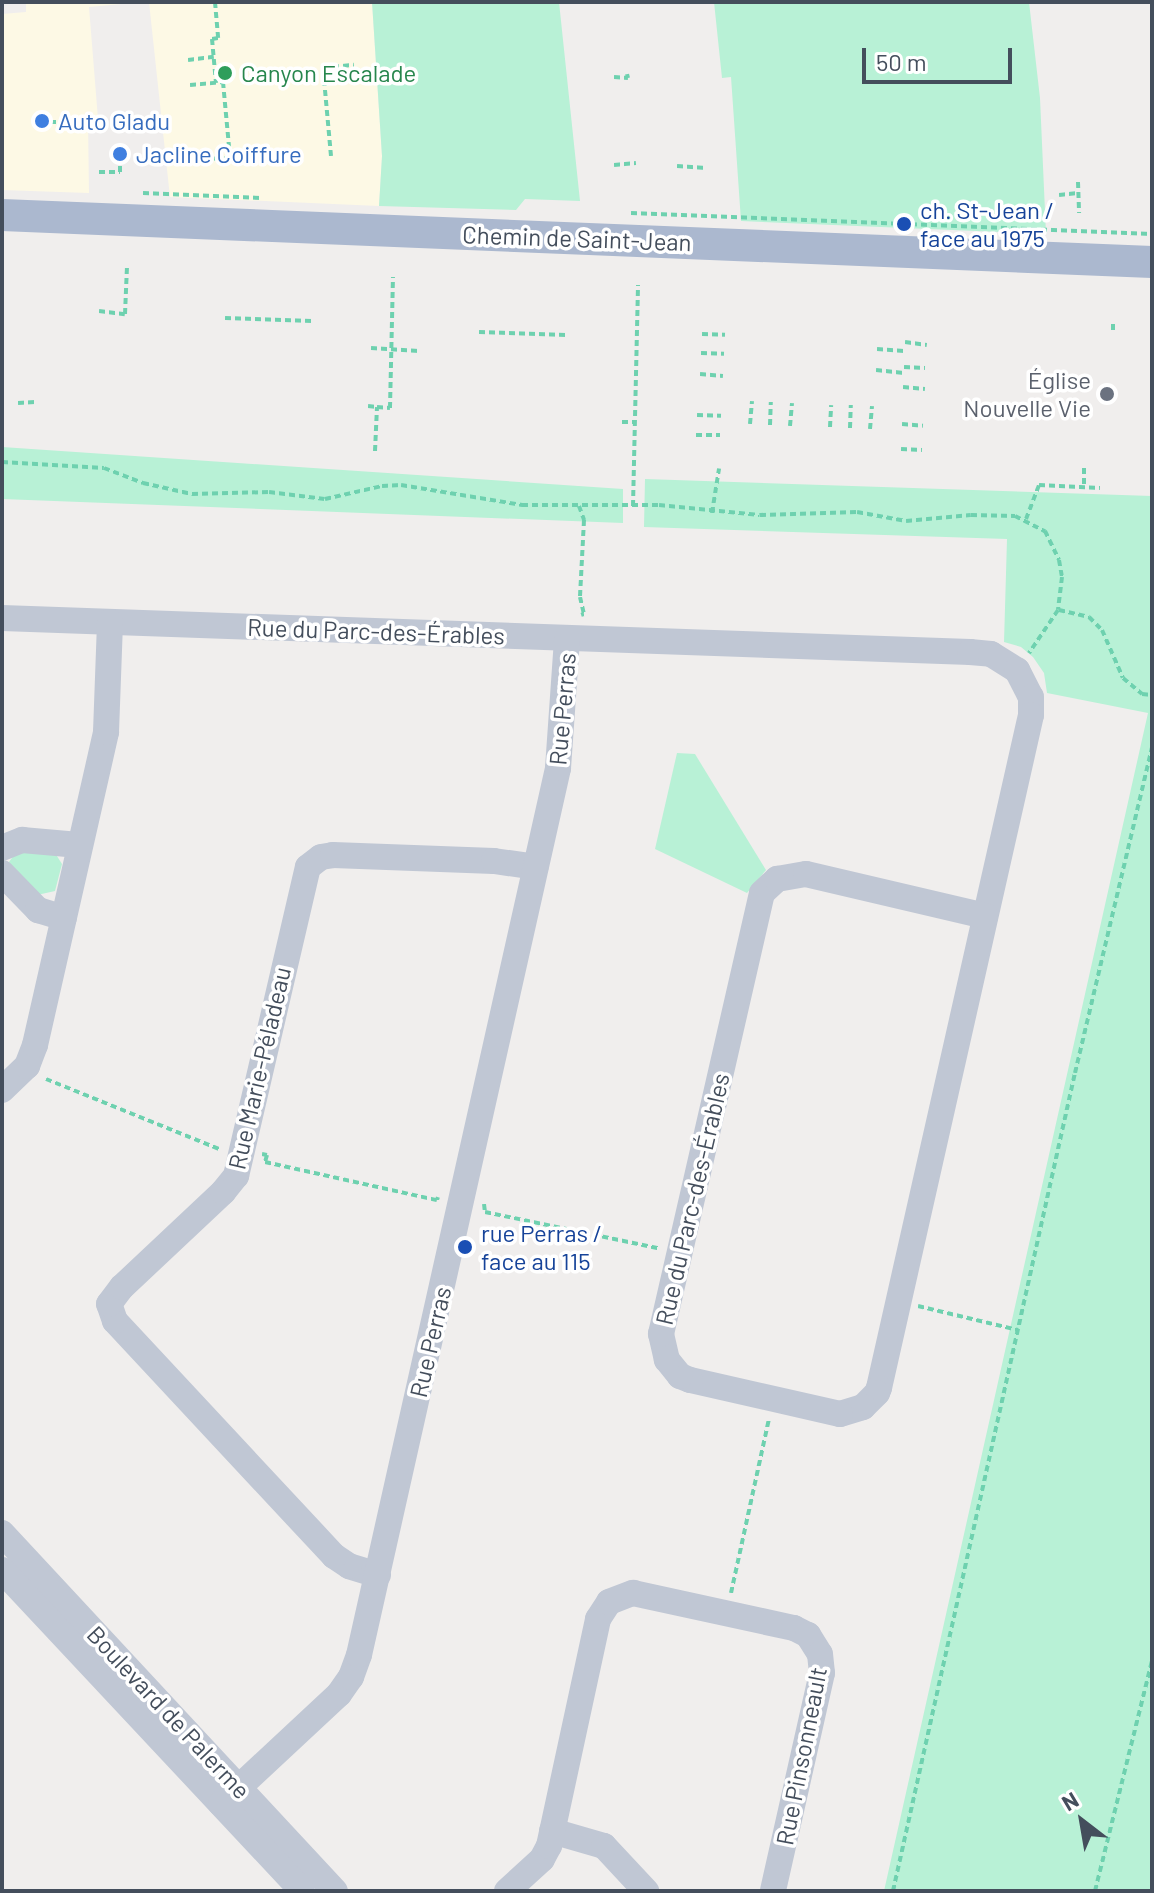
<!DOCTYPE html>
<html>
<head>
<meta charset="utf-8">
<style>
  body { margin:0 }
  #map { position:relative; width:1154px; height:1893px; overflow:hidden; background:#f0eeed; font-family:Barlow,sans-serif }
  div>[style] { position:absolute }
  .commercial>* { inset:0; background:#fdf9e5 }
  .green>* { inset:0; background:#b8f1d6 }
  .path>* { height:4px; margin-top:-2px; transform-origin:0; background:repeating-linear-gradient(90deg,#6ed1af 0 6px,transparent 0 10px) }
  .minor>* { height:26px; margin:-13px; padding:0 13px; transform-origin:13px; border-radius:13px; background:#c0c7d4 }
  .major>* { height:32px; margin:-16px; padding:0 16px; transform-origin:16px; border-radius:16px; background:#abb8cf }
  .dots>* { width:22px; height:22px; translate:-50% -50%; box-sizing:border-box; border:4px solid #fff; border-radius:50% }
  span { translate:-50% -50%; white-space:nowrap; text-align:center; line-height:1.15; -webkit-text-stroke:7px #fff; paint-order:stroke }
  .leisure-label { font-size:24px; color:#27864d }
  .left { translate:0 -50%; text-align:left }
  .shop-label { font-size:24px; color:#366cbe }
  .transit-label { font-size:24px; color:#164399 }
  .street-label { font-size:24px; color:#444e5c }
  .worship-label { font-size:24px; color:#5b616d }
  .right { translate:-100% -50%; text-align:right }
  .frame { position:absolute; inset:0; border:4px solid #444e5c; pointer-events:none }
  .north { position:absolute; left:1042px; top:1781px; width:80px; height:80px; -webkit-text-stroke:6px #fff; paint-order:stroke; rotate:329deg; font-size:22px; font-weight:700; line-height:32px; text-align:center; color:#444e5c }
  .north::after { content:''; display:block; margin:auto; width:28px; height:36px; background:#444e5c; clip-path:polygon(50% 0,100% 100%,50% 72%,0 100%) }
  .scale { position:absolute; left:862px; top:48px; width:150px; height:36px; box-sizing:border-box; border:4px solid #444e5c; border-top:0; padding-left:10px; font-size:24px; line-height:28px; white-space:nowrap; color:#444e5c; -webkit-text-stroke:6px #fff; paint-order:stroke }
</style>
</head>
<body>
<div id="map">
  <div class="commercial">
    <div style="clip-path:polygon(26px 2px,143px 2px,89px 7px,98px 119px,88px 120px,89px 193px,2px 190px,2px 14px,26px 12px)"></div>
    <div style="clip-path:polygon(149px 2px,372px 2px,382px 157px,379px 206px,170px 197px)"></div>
  </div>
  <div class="green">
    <div style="clip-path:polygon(372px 2px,559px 2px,580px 201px,525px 199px,516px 210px,379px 206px,382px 156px)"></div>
    <div style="clip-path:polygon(714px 2px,1029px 2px,1040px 98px,1046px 234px,741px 221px,731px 77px,722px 78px)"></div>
    <div style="clip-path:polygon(2px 447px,623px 489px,623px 523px,2px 499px)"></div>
    <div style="clip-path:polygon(645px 479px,1152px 496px,1152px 1891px,884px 1891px,1148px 713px,1047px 693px,1044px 673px,1033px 657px,1021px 647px,1004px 642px,1007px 539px,644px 527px)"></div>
    <div style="clip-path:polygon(677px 753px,695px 754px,766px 870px,747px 893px,655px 849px)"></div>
    <div style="clip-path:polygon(17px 851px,55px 853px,62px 864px,55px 891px,37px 895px,11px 869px,9px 862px)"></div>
  </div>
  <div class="path">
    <div style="left:215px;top:2px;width:36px;rotate:85deg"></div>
    <div style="left:218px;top:38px;width:6px;rotate:171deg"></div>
    <div style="left:212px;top:39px;width:44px;rotate:84.8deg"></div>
    <div style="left:188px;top:60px;width:26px;rotate:-7deg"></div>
    <div style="left:614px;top:77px;width:14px;rotate:4deg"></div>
    <div style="left:628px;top:78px;width:4px;rotate:-104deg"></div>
    <div style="left:190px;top:85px;width:33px;rotate:-5deg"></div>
    <div style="left:223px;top:82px;width:76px;rotate:84.7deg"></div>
    <div style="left:230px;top:158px;width:33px;rotate:178deg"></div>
    <div style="left:50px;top:122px;width:28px"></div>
    <div style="left:331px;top:156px;width:88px;rotate:-95.2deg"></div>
    <div style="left:323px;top:68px;width:31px;rotate:-6deg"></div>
    <div style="left:614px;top:165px;width:22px;rotate:-5deg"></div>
    <div style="left:677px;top:166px;width:29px;rotate:4deg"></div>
    <div style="left:99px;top:172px;width:21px"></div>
    <div style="left:120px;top:172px;width:12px;rotate:-90deg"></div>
    <div style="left:1078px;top:182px;width:31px;rotate:88deg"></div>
    <div style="left:143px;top:193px;width:119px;rotate:2.4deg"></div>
    <div style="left:1059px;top:195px;width:19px;rotate:-6deg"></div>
    <div style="left:631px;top:213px;width:521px;rotate:2.31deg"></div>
    <div style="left:99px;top:311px;width:26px;rotate:7deg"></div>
    <div style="left:125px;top:314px;width:48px;rotate:-87.6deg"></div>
    <div style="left:225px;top:318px;width:87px;rotate:2deg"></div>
    <div style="left:1113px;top:324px;width:10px;rotate:90deg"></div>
    <div style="left:479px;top:332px;width:87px;rotate:2deg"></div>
    <div style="left:702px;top:334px;width:23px;rotate:2deg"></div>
    <div style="left:905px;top:342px;width:22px;rotate:8deg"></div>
    <div style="left:371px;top:348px;width:48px;rotate:3.6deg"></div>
    <div style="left:877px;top:349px;width:27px;rotate:4deg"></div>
    <div style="left:701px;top:353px;width:23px;rotate:2deg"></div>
    <div style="left:904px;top:367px;width:21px;rotate:3deg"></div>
    <div style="left:876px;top:370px;width:28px;rotate:6deg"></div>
    <div style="left:700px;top:374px;width:23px;rotate:5deg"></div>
    <div style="left:903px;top:387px;width:22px;rotate:5deg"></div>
    <div style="left:18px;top:403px;width:17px;rotate:-3deg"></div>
    <div style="left:368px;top:406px;width:9px;rotate:6deg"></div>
    <div style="left:697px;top:415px;width:24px;rotate:2deg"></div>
    <div style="left:622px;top:422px;width:11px"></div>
    <div style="left:750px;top:424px;width:23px;rotate:-85deg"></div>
    <div style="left:902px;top:424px;width:21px;rotate:5deg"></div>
    <div style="left:770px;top:425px;width:23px;rotate:-88deg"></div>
    <div style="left:790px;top:426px;width:23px;rotate:-85deg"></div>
    <div style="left:830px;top:427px;width:22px;rotate:-87deg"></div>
    <div style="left:850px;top:428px;width:23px;rotate:-88deg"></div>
    <div style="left:870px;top:429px;width:23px;rotate:-85deg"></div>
    <div style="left:696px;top:435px;width:24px"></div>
    <div style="left:901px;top:449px;width:21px;rotate:3deg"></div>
    <div style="left:375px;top:451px;width:44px;rotate:-87.4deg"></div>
    <div style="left:377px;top:407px;width:13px;rotate:4deg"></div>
    <div style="left:390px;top:408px;width:131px;rotate:-88.7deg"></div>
    <div style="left:2px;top:462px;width:102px;rotate:3.4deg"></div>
    <div style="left:104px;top:468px;width:42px;rotate:21deg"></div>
    <div style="left:143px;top:483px;width:50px;rotate:12.7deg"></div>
    <div style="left:192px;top:494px;width:77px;rotate:-1.5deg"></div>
    <div style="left:269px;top:492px;width:56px;rotate:7.1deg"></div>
    <div style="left:325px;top:499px;width:58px;rotate:-12.8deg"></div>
    <div style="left:382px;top:486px;width:19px;rotate:-3deg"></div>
    <div style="left:401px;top:485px;width:123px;rotate:9.4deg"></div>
    <div style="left:522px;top:505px;width:137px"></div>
    <div style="left:659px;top:505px;width:101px;rotate:5.7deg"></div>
    <div style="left:760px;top:515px;width:97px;rotate:-1.8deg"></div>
    <div style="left:857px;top:512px;width:50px;rotate:10.4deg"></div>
    <div style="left:906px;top:521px;width:65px;rotate:-5.3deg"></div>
    <div style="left:971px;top:515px;width:44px;rotate:1.3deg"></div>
    <div style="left:1015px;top:516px;width:34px;rotate:27deg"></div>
    <div style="left:1045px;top:531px;width:32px;rotate:64deg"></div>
    <div style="left:1059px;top:560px;width:17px;rotate:80deg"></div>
    <div style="left:1062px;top:577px;width:33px;rotate:97deg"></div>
    <div style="left:1058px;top:610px;width:52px;rotate:124deg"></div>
    <div style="left:1084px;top:468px;width:19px;rotate:90deg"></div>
    <div style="left:579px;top:506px;width:15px;rotate:70deg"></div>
    <div style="left:584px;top:520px;width:77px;rotate:93deg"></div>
    <div style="left:580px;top:597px;width:17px;rotate:77deg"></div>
    <div style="left:584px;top:614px;width:3px;rotate:162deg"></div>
    <div style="left:633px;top:506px;width:221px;rotate:-88.7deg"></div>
    <div style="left:712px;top:513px;width:45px;rotate:-81deg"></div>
    <div style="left:1026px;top:519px;width:36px;rotate:-69deg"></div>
    <div style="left:1039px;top:485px;width:61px;rotate:2.8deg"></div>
    <div style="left:1059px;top:610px;width:31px;rotate:13deg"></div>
    <div style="left:1089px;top:617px;width:18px;rotate:45deg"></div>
    <div style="left:1102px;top:630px;width:52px;rotate:66.4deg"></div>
    <div style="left:1123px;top:678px;width:25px;rotate:40deg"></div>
    <div style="left:1142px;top:694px;width:10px;rotate:6deg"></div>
    <div style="left:46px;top:1079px;width:187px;rotate:22deg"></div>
    <div style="left:262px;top:1154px;width:5px;rotate:11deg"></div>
    <div style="left:267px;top:1155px;width:7px;rotate:106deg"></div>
    <div style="left:265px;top:1162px;width:176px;rotate:12.5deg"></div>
    <div style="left:437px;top:1200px;width:3px;rotate:-72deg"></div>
    <div style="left:484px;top:1204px;width:8px;rotate:83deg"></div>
    <div style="left:485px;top:1212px;width:177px;rotate:11.8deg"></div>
    <div style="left:918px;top:1306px;width:103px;rotate:13.5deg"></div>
    <div style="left:731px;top:1593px;width:179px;rotate:-77.7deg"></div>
    <div style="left:893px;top:1891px;width:838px;rotate:-77.46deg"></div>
    <div style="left:1075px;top:1073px;width:334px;rotate:-76.7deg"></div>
    <div style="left:1095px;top:1891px;width:238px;rotate:-76.1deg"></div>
  </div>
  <div class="minor">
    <div style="left:2px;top:618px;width:969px;rotate:2.01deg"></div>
    <div style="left:970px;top:652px;width:21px;rotate:5deg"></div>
    <div style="left:991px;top:654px;width:31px;rotate:32deg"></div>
    <div style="left:1017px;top:670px;width:30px;rotate:63deg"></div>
    <div style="left:1031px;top:697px;width:18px;rotate:90deg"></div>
    <div style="left:1031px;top:715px;width:690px;rotate:102.73deg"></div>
    <div style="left:879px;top:1388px;width:5px;rotate:112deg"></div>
    <div style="left:877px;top:1393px;width:20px;rotate:135deg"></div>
    <div style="left:863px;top:1407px;width:24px;rotate:163deg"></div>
    <div style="left:840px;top:1414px;width:154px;rotate:-167.2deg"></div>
    <div style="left:690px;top:1380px;width:11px;rotate:-158deg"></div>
    <div style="left:680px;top:1376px;width:21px;rotate:-129deg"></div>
    <div style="left:667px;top:1360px;width:27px;rotate:-103deg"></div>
    <div style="left:661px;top:1334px;width:452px;rotate:-77.1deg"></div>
    <div style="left:762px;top:893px;width:21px;rotate:-43deg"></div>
    <div style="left:777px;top:879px;width:29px;rotate:-10deg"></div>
    <div style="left:806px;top:874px;width:184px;rotate:13.2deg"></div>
    <div style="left:2px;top:848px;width:22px;rotate:-22deg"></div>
    <div style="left:22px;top:840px;width:57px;rotate:5deg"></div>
    <div style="left:2px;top:873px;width:52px;rotate:45.8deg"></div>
    <div style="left:38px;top:910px;width:27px;rotate:17deg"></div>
    <div style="left:2px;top:1090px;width:35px;rotate:-44deg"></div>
    <div style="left:27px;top:1066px;width:22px;rotate:-69deg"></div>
    <div style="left:35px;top:1045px;width:321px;rotate:-77.2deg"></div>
    <div style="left:106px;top:732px;width:110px;rotate:-87.9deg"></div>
    <div style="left:2px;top:1533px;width:489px;rotate:47.1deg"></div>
    <div style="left:2px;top:1570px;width:439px;rotate:46.9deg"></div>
    <div style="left:378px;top:1575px;width:30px;rotate:-163deg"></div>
    <div style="left:349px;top:1566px;width:18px;rotate:-146deg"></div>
    <div style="left:334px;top:1556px;width:321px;rotate:-133deg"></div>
    <div style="left:115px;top:1321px;width:18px;rotate:-109deg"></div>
    <div style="left:109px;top:1304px;width:21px;rotate:-53deg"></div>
    <div style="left:122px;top:1287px;width:139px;rotate:-43.2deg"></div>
    <div style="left:223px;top:1192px;width:21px;rotate:-51deg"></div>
    <div style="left:236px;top:1176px;width:317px;rotate:-76.9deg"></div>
    <div style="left:308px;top:867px;width:16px;rotate:-38deg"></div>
    <div style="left:321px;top:857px;width:12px;rotate:-9deg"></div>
    <div style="left:333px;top:855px;width:161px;rotate:2.1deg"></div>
    <div style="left:494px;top:861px;width:42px;rotate:8.1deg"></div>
    <div style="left:221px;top:1804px;width:161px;rotate:-43deg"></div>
    <div style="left:339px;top:1694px;width:21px;rotate:-55deg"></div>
    <div style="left:351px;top:1677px;width:23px;rotate:-70deg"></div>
    <div style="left:359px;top:1655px;width:909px;rotate:-77.35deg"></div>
    <div style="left:558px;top:768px;width:129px;rotate:-86deg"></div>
    <div style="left:552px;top:1831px;width:54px;rotate:16.1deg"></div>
    <div style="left:604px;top:1846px;width:62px;rotate:47deg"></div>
    <div style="left:507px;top:1891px;width:47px;rotate:-42.4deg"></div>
    <div style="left:542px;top:1859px;width:15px;rotate:-62deg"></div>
    <div style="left:549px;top:1846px;width:232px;rotate:-77.8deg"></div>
    <div style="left:598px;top:1619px;width:20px;rotate:-57deg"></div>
    <div style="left:609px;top:1602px;width:26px;rotate:-21deg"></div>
    <div style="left:633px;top:1593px;width:165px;rotate:12.3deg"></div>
    <div style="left:794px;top:1628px;width:16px;rotate:27deg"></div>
    <div style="left:808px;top:1635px;width:22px;rotate:58deg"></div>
    <div style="left:820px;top:1654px;width:19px;rotate:84deg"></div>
    <div style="left:822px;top:1673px;width:223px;rotate:102.7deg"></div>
  </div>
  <div class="major">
    <div style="left:2px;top:215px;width:1151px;rotate:2.34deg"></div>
  </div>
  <div class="dots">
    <div style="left:225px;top:73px;background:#2e9e5b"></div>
    <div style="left:42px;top:121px;background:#3f7fe0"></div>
    <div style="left:120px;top:154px;background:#3f7fe0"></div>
    <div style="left:904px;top:224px;background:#1a4fb4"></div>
    <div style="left:1107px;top:394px;background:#6b7280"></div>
    <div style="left:465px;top:1247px;background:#1a4fb4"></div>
  </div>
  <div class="leisure-label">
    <span class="left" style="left:241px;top:73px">Canyon Escalade</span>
  </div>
  <div class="shop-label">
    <span class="left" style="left:58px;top:121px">Auto Gladu</span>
    <span class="left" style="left:136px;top:154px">Jacline Coiffure</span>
  </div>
  <div class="transit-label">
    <span class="left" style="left:920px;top:224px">ch. St-Jean /<br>face au 1975</span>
    <span class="left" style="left:481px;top:1247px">rue Perras /<br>face au 115</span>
  </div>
  <div class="street-label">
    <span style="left:577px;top:238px;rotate:2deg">Chemin de Saint-Jean</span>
    <span style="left:376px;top:631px;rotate:2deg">Rue du Parc-des-Érables</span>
    <span style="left:562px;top:709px;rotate:-85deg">Rue Perras</span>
    <span style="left:259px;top:1068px;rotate:-77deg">Rue Marie-Péladeau</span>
    <span style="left:692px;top:1199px;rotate:-77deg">Rue du Parc-des-Érables</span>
    <span style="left:430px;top:1342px;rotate:-77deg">Rue Perras</span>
    <span style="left:169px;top:1712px;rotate:47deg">Boulevard de Palerme</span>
    <span style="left:801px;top:1756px;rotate:-79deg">Rue Pinsonneault</span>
  </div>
  <div class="worship-label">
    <span class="right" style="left:1091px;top:394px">Église<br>Nouvelle Vie</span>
  </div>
  <div class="frame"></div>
  <div class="north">N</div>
  <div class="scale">50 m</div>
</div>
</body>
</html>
